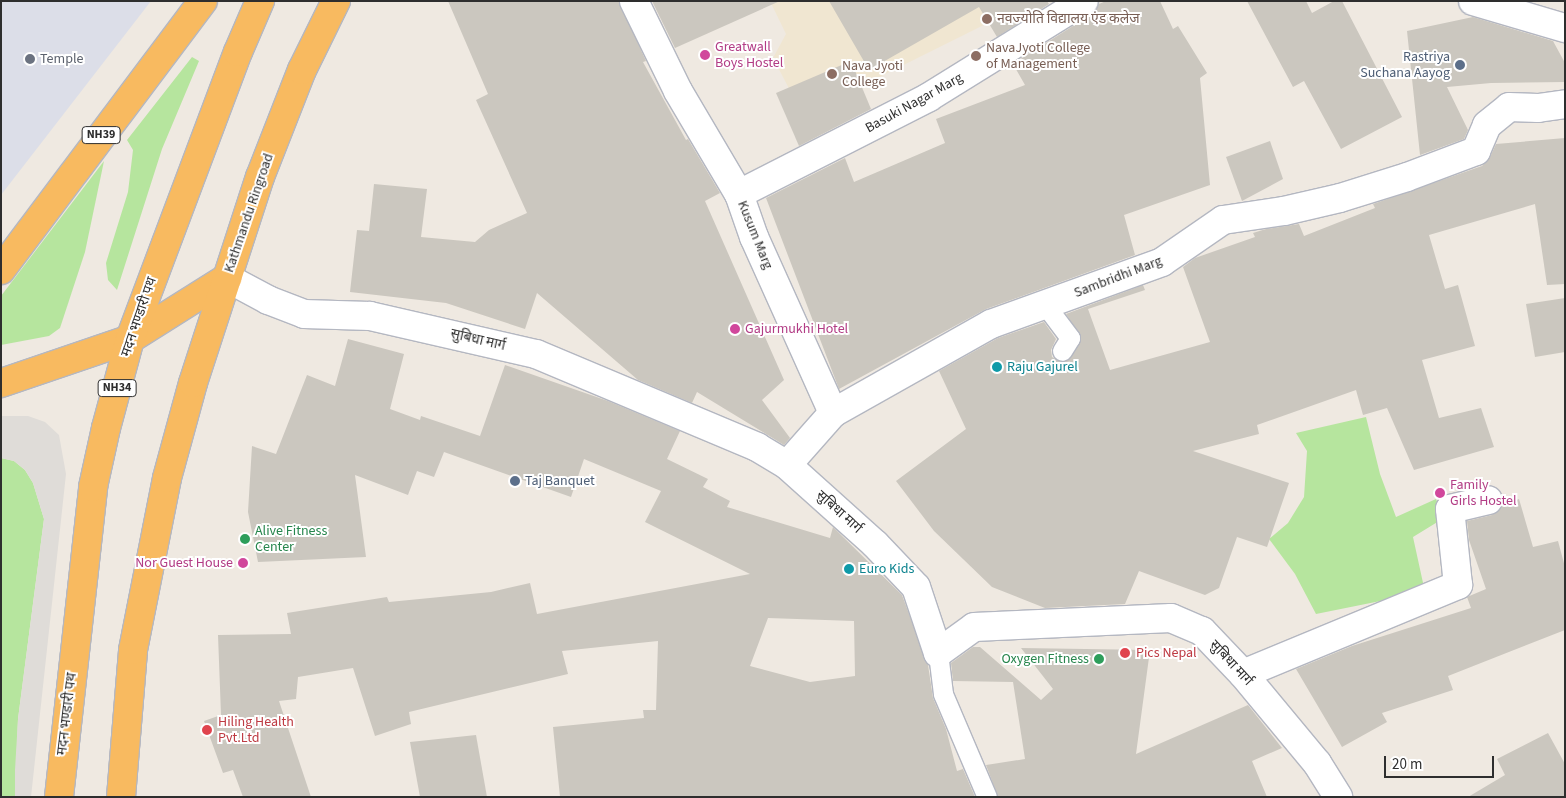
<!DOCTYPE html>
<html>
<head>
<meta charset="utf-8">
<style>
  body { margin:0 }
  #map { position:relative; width:1566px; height:798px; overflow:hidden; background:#efe9e1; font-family:"Source Sans 3","Noto Sans Devanagari",sans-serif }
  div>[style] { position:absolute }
  .education>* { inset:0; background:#f0e6d1 }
  .airport>* { inset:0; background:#dcdee8 }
  .green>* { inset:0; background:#b6e59e }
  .plaza>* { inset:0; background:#dfdcd8 }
  .building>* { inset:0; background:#cbc7bf }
  .roads { filter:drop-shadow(1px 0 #b4b7c1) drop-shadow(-1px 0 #b4b7c1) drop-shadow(0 1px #b4b7c1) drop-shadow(0 -1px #b4b7c1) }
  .service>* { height:19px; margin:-9.5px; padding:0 9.5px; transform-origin:9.5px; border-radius:9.5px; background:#fff }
  .minor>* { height:28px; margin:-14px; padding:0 14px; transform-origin:14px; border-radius:14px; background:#fff }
  .trunk>* { height:28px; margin:-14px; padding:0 14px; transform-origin:14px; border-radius:14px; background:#f8ba60 }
  .dots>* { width:14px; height:14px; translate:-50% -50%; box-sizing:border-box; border:2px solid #fff; border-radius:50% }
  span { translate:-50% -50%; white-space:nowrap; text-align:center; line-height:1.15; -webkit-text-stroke:4px #fff; paint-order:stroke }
  .shield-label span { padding:1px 4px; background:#fff; border:1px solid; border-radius:4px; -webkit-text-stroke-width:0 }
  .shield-label { font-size:12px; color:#2e2e2e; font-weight:700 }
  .education-label { font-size:14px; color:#785e54 }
  .left { translate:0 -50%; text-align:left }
  .hotel-label { font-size:14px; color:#b23c85 }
  .right { translate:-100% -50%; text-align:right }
  .service-label { font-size:14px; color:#4e5e75 }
  .worship-label { font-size:14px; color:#5b616d }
  .street-label { font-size:14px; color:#2e2e2e }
  .culture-label { font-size:14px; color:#0d838f }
  .leisure-label { font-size:14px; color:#27864d }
  .health-label { font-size:14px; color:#be3a42 }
  .frame { position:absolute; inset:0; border:2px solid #2e2e2e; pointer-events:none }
  .scale { position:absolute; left:1384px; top:756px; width:110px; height:22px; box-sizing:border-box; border:2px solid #2e2e2e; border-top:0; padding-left:6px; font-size:15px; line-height:18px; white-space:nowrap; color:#2e2e2e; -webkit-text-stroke:4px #fff; paint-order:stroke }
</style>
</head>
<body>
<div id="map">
  <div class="education">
    <div style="clip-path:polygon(770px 1px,1008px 1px,1010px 12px,803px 115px,773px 58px,786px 34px)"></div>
  </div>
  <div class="airport">
    <div style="clip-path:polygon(1px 1px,151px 1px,1px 195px)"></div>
  </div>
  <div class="green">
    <div style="clip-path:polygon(192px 57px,199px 61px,162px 149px,117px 290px,108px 280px,106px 263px,128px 192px,133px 150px,127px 140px)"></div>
    <div style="clip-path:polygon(104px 161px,85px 252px,60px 328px,49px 336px,1px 345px,1px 296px)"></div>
    <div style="clip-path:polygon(1366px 417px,1380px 474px,1396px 517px,1436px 499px,1444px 518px,1413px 537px,1425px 592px,1316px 614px,1295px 574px,1269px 539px,1288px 523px,1304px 497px,1307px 451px,1296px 433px)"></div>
    <div style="clip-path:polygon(1px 458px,14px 461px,25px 470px,33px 483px,44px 519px,18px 719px,15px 797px,1px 797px)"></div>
  </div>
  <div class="plaza">
    <div style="clip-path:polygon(1px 416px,28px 416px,45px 422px,59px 435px,66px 474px,31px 797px,15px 797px,15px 770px,18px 719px,44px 519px,33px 483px,25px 470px,14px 461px,1px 458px)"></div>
  </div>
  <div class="building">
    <div style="clip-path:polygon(448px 1px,619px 1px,646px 61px,643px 62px,686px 140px,688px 139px,720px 193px,705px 201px,784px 380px,762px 400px,790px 438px,784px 445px,697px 392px,692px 403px,638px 380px,537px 293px,525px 329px,446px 303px,350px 292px,357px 230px,369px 231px,374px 184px,427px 189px,421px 237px,475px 242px,489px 230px,527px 213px,476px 100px,488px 94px)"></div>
    <div style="clip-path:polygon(652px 1px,780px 1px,675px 48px)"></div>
    <div style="clip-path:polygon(829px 1px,1047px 1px,1049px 4px,997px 37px,979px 7px,869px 70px)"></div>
    <div style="clip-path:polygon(1106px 1px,1160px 1px,1173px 29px,1178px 26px,1207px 73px,1200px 78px,1210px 185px,1124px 215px,1135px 255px,986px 309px,839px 389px,766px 198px,845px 158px,854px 182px,945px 143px,936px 119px,1025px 85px,1013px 64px,1092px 14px,1099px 4px)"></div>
    <div style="clip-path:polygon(1247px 1px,1306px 1px,1312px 13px,1334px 1px,1342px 1px,1402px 117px,1341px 149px,1304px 81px,1293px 87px)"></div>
    <div style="clip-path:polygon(1473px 17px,1553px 41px,1565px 63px,1565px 82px,1491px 83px,1447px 87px,1468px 130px,1464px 139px,1420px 155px,1407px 31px)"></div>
    <div style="clip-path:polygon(851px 61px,871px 109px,799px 146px,776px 93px)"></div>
    <div style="clip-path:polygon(1565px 138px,1565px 284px,1547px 285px,1535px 204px,1429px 235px,1445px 289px,1458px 285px,1475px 346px,1422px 360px,1439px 418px,1481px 408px,1494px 447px,1414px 470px,1387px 408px,1363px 415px,1356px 390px,1257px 425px,1259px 434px,1193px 451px,1289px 483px,1267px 547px,1237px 537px,1219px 588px,1205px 595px,1139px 571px,1125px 604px,1045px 608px,992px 587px,934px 531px,896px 481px,966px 429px,939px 371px,998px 338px,1044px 322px,1056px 339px,1051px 350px,1052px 357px,1061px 362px,1067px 361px,1081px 338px,1066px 314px,1143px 285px,1145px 290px,1088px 309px,1110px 370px,1210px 342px,1183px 267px,1195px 258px,1255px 237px,1253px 233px,1266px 229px,1299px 224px,1304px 236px,1375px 208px,1373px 204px,1482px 166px,1490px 157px,1496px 144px)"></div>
    <div style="clip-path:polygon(1270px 141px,1283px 179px,1242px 201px,1226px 157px)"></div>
    <div style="clip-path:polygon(1565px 298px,1565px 352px,1535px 357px,1526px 304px)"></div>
    <div style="clip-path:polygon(evenodd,348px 339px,404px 354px,390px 409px,420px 420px,421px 416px,480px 436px,505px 365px,608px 401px,680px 431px,667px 459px,708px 479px,703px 487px,730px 501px,727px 507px,830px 538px,833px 527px,902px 595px,928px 665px,933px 698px,946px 729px,957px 771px,963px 769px,975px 797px,560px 797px,553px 727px,644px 718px,643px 710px,656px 710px,658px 641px,562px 651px,568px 674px,409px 712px,411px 724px,375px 736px,353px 668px,298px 677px,296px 699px,279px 701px,311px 797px,243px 797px,233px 770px,223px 773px,204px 721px,221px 715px,218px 635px,291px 634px,287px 613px,387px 597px,389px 602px,491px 592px,530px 583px,537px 614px,750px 574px,645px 522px,661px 491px,584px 459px,571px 497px,444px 452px,434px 477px,417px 471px,408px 495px,355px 475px,366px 557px,258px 562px,248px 512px,252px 446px,276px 454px,307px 375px,335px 386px,348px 339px,768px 618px,854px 621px,855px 676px,810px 682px,750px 666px,768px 618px)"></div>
    <div style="clip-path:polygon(1519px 499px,1533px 547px,1558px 541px,1565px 567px,1565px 630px,1448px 676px,1453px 690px,1382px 713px,1387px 722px,1342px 747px,1296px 669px,1352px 646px,1471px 608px,1467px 597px,1486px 589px,1469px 540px,1467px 521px,1492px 515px,1503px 505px)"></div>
    <div style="clip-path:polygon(973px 647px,980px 647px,1041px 700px,1053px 689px,1021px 648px,1150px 650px,1136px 754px,1248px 705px,1282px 748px,1252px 761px,1267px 797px,998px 797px,986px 765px,1025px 759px,1013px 682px,953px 681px,951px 663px)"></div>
    <div style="clip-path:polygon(1548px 733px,1565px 764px,1565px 797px,1468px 797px,1505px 775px,1497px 759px)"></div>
    <div style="clip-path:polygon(476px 735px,487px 797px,420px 797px,410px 742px)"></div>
  </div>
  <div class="roads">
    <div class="service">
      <div style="left:1046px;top:306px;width:40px;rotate:53deg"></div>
      <div style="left:1070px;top:338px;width:15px;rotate:122deg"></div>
      <div style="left:938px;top:653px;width:41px;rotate:83deg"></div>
      <div style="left:943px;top:694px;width:112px;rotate:66.9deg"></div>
    </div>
    <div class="minor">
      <div style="left:634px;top:1px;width:100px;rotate:63.9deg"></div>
      <div style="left:678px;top:91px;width:120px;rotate:59.4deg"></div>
      <div style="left:739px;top:194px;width:46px;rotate:70.8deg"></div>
      <div style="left:754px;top:237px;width:193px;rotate:65.8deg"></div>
      <div style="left:833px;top:413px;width:69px;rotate:131.5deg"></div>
      <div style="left:1473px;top:1px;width:96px;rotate:16.4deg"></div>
      <div style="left:739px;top:194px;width:213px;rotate:-27deg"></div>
      <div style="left:929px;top:97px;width:182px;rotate:-31.8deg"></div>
      <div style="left:227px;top:278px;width:47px;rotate:28.2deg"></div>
      <div style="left:268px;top:300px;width:39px;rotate:21deg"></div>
      <div style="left:304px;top:314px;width:66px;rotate:1.7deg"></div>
      <div style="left:370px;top:316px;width:170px;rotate:12.9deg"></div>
      <div style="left:536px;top:354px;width:240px;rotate:22.8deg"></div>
      <div style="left:757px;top:447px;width:35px;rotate:31deg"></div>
      <div style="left:787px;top:465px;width:118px;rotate:41.9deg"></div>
      <div style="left:875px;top:544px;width:59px;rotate:46.4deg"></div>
      <div style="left:916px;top:587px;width:70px;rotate:71.6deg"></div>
      <div style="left:938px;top:653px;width:44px;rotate:-35.8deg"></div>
      <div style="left:974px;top:627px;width:197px;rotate:-2.6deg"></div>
      <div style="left:1171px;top:618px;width:34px;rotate:23deg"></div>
      <div style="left:1202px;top:631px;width:59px;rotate:46.4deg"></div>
      <div style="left:1243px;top:674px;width:116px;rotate:50.3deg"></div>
      <div style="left:1317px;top:763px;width:40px;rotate:58deg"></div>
      <div style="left:833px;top:413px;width:181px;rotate:-29.4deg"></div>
      <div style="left:991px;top:324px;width:182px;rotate:-19.9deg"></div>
      <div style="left:1162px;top:262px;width:74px;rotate:-34.5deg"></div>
      <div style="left:1223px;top:220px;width:62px;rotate:-8.4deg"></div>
      <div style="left:1284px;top:211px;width:57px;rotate:-13.1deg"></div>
      <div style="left:1340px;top:198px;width:70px;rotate:-17.4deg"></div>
      <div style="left:1407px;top:177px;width:74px;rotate:-20.6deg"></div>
      <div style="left:1476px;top:151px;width:28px;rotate:-67deg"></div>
      <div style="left:1487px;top:125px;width:28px;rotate:-39deg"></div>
      <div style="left:1509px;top:107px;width:29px;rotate:2deg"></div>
      <div style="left:1538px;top:108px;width:27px;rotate:-8deg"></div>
      <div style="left:1243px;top:674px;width:233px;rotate:-22.5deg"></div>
      <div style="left:1458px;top:585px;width:76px;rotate:-96deg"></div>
      <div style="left:1450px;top:509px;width:39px;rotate:-13deg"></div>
    </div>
    <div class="trunk">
      <div style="left:1px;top:270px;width:336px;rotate:-53.1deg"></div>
      <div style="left:1px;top:383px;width:136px;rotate:-18.8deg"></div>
      <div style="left:130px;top:339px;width:115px;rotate:-32.2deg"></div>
      <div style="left:59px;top:797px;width:312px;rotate:-83.7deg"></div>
      <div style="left:93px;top:487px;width:60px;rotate:-77.6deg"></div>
      <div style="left:106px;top:428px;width:92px;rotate:-74.9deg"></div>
      <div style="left:130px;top:339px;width:307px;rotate:-69.4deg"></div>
      <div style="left:238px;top:52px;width:56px;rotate:-66.7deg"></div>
      <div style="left:121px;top:797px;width:147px;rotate:-85.3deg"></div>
      <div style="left:133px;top:650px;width:175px;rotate:-78.8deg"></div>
      <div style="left:167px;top:478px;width:98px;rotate:-74.7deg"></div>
      <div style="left:193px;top:383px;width:217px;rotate:-72deg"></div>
      <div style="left:260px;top:177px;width:115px;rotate:-68.6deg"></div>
      <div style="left:302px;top:70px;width:77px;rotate:-63.8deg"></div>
    </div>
  </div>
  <div class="dots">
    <div style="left:987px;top:19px;background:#8d6e63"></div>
    <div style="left:705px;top:55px;background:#d1479c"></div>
    <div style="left:976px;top:56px;background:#8d6e63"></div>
    <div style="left:30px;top:59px;background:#6b7280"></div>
    <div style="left:1460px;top:65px;background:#5c6f8a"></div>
    <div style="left:832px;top:74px;background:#8d6e63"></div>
    <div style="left:735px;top:329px;background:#d1479c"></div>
    <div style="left:997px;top:367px;background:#0f9aa8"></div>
    <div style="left:515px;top:481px;background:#5c6f8a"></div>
    <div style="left:1440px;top:493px;background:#d1479c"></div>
    <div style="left:245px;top:539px;background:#2e9e5b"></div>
    <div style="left:243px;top:563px;background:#d1479c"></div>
    <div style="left:849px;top:569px;background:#0f9aa8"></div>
    <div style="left:1125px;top:653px;background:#e0444e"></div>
    <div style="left:1099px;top:659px;background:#2e9e5b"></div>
    <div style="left:207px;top:730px;background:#e0444e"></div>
  </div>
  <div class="shield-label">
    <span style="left:101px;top:135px">NH39</span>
    <span style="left:117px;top:388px">NH34</span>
  </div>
  <div class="education-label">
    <span class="left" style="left:997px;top:19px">नवज्योति विद्यालय एंड कलेज</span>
    <span class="left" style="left:986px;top:56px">NavaJyoti College<br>of Management</span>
    <span class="left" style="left:842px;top:74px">Nava Jyoti<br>College</span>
  </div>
  <div class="hotel-label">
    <span class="left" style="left:715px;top:55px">Greatwall<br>Boys Hostel</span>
    <span class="left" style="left:745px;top:329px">Gajurmukhi Hotel</span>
    <span class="left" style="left:1450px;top:493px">Family<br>Girls Hostel</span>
    <span class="right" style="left:233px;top:563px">Nor Guest House</span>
  </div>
  <div class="service-label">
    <span class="right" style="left:1450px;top:65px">Rastriya<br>Suchana Aayog</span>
    <span class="left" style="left:525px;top:481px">Taj Banquet</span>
  </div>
  <div class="worship-label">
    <span class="left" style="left:40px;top:59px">Temple</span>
  </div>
  <div class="street-label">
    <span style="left:914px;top:103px;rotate:-29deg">Basuki Nagar Marg</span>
    <span style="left:249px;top:213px;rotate:-71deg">Kathmandu Ringroad</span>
    <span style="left:755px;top:235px;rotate:68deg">Kusum Marg</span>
    <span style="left:1118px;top:277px;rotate:-21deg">Sambridhi Marg</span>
    <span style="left:139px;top:317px;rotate:-71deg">मदन भण्डारी पथ</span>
    <span style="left:478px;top:340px;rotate:13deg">सुबिधा मार्ग</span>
    <span style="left:839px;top:512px;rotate:42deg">सुबिधा मार्ग</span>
    <span style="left:1231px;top:663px;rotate:47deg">सुबिधा मार्ग</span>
    <span style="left:67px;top:714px;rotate:-83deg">मदन भण्डारी पथ</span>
  </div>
  <div class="culture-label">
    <span class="left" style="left:1007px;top:367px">Raju Gajurel</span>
    <span class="left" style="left:859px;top:569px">Euro Kids</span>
  </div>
  <div class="leisure-label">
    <span class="left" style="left:255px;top:539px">Alive Fitness<br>Center</span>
    <span class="right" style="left:1089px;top:659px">Oxygen Fitness</span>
  </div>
  <div class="health-label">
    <span class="left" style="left:1136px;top:653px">Pics Nepal</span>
    <span class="left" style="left:218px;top:730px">Hiling Health<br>Pvt.Ltd</span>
  </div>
  <div class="frame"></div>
  <div class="scale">20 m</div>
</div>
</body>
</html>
